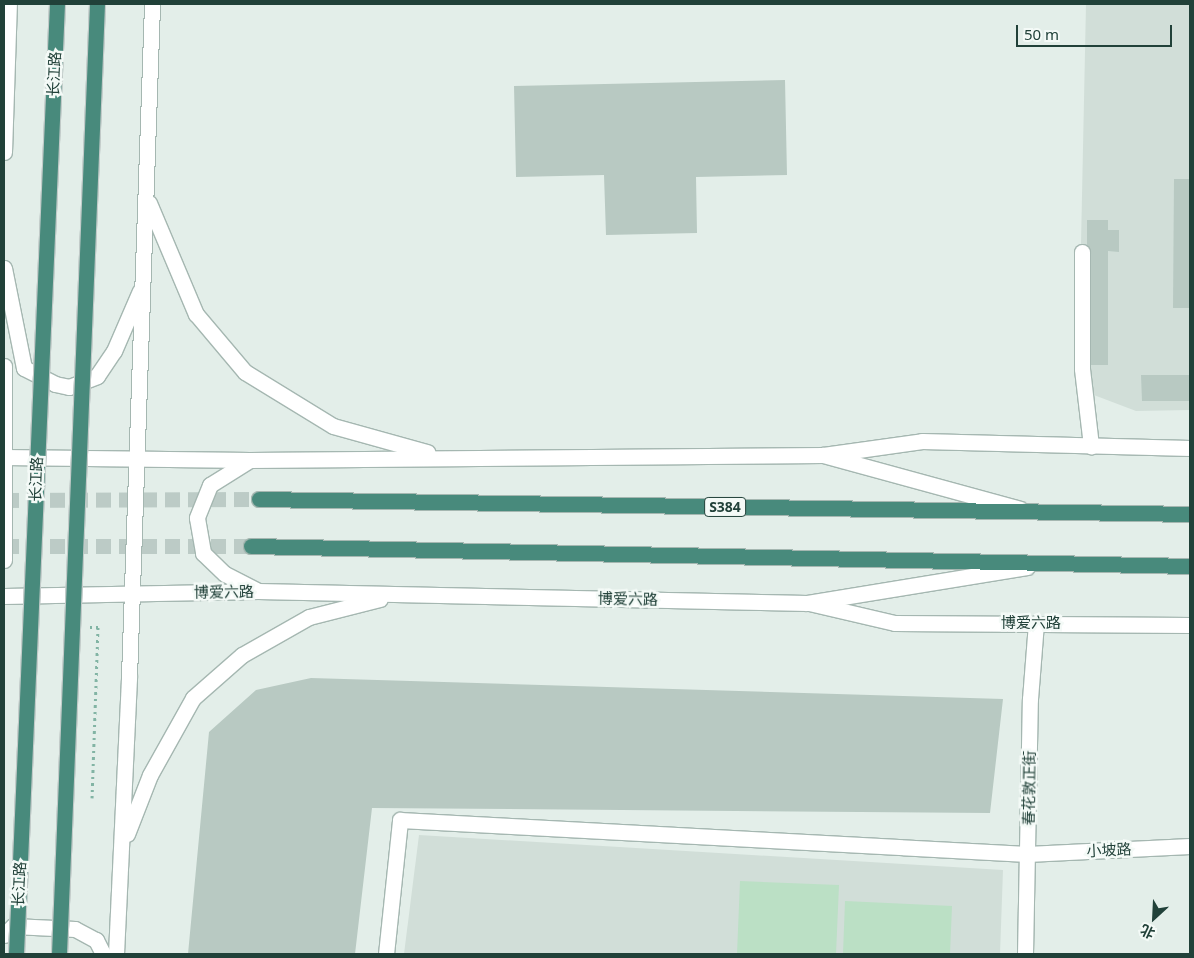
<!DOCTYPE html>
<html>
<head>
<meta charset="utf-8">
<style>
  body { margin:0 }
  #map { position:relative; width:1194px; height:958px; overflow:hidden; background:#e3eee9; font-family:"Noto Sans","Noto Sans SC",sans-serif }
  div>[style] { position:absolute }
  .built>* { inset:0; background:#d1ded8 }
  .green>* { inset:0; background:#bbe0c5 }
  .building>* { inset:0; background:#b8c9c2 }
  .trunk-tunnel>* { height:15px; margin-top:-7.5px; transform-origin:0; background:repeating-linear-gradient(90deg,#bccbc6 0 15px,transparent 0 23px) }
  .path>* { height:3px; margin-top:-1.5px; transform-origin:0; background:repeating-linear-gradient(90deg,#82b4a4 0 2.5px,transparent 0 6.5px) }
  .roads { filter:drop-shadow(1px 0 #a5b7b1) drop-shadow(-1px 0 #a5b7b1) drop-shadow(0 1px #a5b7b1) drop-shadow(0 -1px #a5b7b1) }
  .minor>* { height:15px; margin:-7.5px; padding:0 7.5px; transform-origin:7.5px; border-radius:7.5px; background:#fff }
  .tertiary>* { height:15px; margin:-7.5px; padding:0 7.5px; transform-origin:7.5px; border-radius:7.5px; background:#fff }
  .secondary>* { height:15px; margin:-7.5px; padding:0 7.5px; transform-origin:7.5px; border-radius:7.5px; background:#fff }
  .trunk>* { height:15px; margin:-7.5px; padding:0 7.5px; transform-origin:7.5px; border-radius:7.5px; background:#488a7c }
  .bridges { filter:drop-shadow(1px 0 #c1cac8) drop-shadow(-1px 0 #c1cac8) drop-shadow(0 1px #c1cac8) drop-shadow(0 -1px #c1cac8) }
  .trunk-bridge>* { height:15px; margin:-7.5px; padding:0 7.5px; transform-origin:7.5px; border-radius:7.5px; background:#488a7c }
  span { translate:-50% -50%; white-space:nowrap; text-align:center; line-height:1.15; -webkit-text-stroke:5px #f4faf7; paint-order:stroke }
  .shield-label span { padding:1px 4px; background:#f4faf7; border:1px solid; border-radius:4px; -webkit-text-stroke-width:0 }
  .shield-label { font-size:14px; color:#214139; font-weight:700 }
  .street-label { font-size:15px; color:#214139 }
  .frame { position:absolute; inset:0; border:5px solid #214139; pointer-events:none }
  .north { position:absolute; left:1129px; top:893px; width:50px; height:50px; -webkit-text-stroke:4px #f4faf7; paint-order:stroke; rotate:205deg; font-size:14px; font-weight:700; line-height:20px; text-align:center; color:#214139 }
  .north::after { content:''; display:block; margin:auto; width:18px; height:22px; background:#214139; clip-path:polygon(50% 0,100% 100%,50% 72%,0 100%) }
  .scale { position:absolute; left:1016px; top:25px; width:156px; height:22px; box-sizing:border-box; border:2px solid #214139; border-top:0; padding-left:6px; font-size:15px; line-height:18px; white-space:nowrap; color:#214139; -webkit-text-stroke:4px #f4faf7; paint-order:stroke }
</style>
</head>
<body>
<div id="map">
  <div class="built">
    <div style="clip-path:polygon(1086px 4px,1190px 4px,1190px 410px,1136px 411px,1078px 389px)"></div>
    <div style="clip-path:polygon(419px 835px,1003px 870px,1000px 954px,404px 954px)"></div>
  </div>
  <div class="green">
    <div style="clip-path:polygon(740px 881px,839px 885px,836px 954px,737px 954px)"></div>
    <div style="clip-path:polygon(845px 901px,952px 906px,950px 954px,843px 954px)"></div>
  </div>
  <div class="building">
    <div style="clip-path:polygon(785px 80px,787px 175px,696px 177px,697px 233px,606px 235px,604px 175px,516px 177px,514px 86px)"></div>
    <div style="clip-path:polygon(1174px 179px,1190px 179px,1190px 308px,1173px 308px)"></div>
    <div style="clip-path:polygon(1087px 220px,1108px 220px,1108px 230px,1119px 230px,1119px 252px,1108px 251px,1108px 365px,1087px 365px)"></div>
    <div style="clip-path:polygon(1141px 375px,1190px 375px,1190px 401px,1142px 401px)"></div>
    <div style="clip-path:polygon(311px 678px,1003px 699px,990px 813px,372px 808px,355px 954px,188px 954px,209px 732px,256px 690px)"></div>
  </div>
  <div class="trunk-tunnel">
    <div style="left:4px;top:500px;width:255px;rotate:-0.2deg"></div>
    <div style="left:4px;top:546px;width:247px"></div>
  </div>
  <div class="path">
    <div style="left:90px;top:627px;width:8px"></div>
    <div style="left:98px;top:627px;width:171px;rotate:92deg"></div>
  </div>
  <div class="roads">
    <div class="minor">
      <div style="left:1082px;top:252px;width:117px;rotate:90deg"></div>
      <div style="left:1082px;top:369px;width:78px;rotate:83.3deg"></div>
      <div style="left:386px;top:954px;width:135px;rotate:-84deg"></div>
      <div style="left:400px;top:820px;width:628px;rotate:3.1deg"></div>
      <div style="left:1027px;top:854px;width:163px;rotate:-2.8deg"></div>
      <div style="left:1025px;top:954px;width:255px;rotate:-88.9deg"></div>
      <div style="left:1030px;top:699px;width:76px;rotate:-85.5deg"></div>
    </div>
    <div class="tertiary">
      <div style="left:823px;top:455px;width:100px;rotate:-8deg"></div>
      <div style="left:922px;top:441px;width:268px;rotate:1.5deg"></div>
      <div style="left:809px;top:603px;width:88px;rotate:13.1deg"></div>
      <div style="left:895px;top:623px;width:295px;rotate:0.4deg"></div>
    </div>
    <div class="secondary">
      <div style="left:4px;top:152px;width:148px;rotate:-88.1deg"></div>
      <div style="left:149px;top:203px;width:121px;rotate:67.1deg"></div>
      <div style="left:196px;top:314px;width:76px;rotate:49.8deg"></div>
      <div style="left:245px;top:372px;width:103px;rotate:31.5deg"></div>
      <div style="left:333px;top:426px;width:98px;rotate:15.5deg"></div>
      <div style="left:4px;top:268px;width:102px;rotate:78.7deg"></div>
      <div style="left:24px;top:368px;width:35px;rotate:27deg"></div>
      <div style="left:55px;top:384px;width:14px;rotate:12deg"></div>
      <div style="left:69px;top:387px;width:30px;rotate:-21deg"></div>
      <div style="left:97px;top:376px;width:30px;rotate:-56deg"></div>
      <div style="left:114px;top:351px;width:65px;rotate:-66.6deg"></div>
      <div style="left:4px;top:366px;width:194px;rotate:90deg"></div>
      <div style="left:4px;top:457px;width:246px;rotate:0.7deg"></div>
      <div style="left:250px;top:460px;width:573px;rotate:-0.5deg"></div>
      <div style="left:823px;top:455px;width:204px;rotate:15.3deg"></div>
      <div style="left:250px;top:460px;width:47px;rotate:148deg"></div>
      <div style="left:210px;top:485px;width:35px;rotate:112deg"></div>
      <div style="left:197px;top:518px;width:36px;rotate:80deg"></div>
      <div style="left:203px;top:553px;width:30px;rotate:44deg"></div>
      <div style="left:225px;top:574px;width:35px;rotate:27deg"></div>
      <div style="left:4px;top:596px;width:254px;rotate:-1.1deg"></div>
      <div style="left:258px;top:591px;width:549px;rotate:1.25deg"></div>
      <div style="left:807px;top:603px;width:223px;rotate:-9.3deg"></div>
      <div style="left:127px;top:834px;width:63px;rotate:-68.7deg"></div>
      <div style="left:150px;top:775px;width:88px;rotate:-60.8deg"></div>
      <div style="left:193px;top:698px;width:65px;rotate:-41.3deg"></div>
      <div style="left:242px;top:655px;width:77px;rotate:-29.6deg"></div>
      <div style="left:309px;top:617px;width:73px;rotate:-14.2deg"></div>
      <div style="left:4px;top:935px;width:13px;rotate:-45deg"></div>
      <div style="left:13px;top:926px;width:62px;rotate:2.8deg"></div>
      <div style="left:75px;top:929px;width:24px;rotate:28deg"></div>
      <div style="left:96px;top:940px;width:16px;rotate:63deg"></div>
      <div style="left:116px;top:954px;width:277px;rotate:-87.3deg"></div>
      <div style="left:129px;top:677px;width:673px;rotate:-88.04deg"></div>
    </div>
    <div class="trunk">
      <div style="left:259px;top:499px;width:931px;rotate:0.92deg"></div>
      <div style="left:251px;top:546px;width:939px;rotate:1.22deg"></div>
    </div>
  </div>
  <div class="bridges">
    <div class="trunk-bridge">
      <div style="left:16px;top:954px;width:951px;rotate:-87.53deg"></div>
      <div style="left:59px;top:954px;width:951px;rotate:-87.71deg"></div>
    </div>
  </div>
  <div class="shield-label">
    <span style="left:725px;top:507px">S384</span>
  </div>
  <div class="street-label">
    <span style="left:54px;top:74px;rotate:-87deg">长江路</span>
    <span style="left:36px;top:479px;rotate:-88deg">长江路</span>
    <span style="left:224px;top:592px;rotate:-1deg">博爱六路</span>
    <span style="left:628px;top:599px;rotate:1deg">博爱六路</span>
    <span style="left:1031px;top:623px">博爱六路</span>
    <span style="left:1029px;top:788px;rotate:-89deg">春花敦正街</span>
    <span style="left:1109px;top:850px;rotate:-3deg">小坡路</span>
    <span style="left:19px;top:884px;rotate:-87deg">长江路</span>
  </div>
  <div class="frame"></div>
  <div class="north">北</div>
  <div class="scale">50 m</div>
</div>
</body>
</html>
